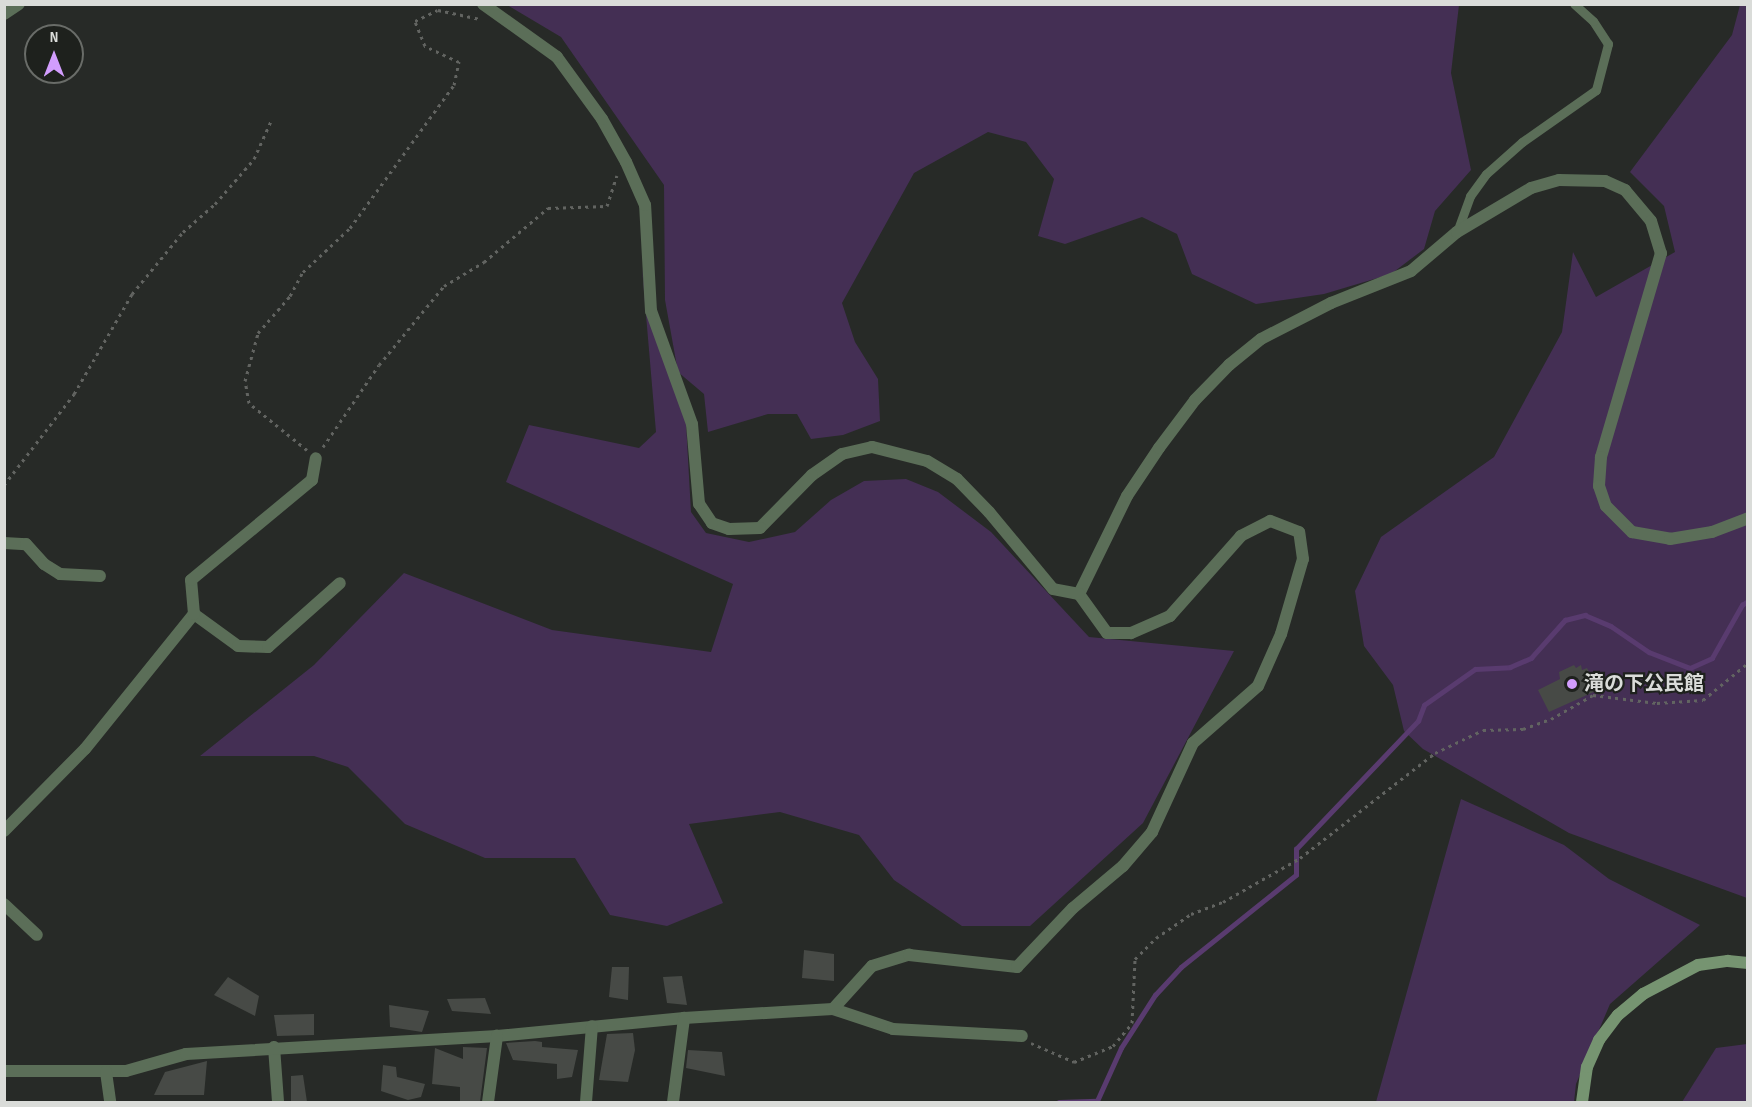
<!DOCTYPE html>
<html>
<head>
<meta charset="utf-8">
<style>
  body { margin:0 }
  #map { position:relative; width:1752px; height:1107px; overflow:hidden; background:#272a27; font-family:"Sofia Sans Condensed","Noto Sans JP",sans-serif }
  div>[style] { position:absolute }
  .green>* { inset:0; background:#442f54 }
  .stream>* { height:4.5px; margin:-2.25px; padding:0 2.25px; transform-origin:2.25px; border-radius:2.25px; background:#593b6f }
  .building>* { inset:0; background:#474a46 }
  .path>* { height:3px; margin-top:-1.5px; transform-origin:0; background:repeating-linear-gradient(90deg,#626461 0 3px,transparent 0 7.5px) }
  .lane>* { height:9px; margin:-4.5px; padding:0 4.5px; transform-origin:4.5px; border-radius:4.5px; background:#5b6e58 }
  .street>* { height:12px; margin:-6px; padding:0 6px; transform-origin:6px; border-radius:6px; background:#5b6e58 }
  .secondary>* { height:12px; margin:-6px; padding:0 6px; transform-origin:6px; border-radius:6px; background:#769471 }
  .dots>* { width:16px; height:16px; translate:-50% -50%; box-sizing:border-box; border:3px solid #1e211d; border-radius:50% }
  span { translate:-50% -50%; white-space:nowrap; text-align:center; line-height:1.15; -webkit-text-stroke:4.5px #1e211d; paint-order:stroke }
  .poi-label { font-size:20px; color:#dadcd9; font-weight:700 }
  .left { translate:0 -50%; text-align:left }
  .frame { position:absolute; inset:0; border:6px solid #dadcd9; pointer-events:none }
  .north { position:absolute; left:24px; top:24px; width:60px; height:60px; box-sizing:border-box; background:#1e211d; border:2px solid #696c68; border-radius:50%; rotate:0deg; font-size:16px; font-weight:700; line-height:24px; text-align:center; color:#dadcd9 }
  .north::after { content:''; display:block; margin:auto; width:21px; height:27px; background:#d29dfd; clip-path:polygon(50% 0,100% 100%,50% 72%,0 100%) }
</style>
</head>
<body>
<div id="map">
  <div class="green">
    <div style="clip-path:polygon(507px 5px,1459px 5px,1451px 73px,1471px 170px,1435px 211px,1424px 249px,1391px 274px,1324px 294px,1256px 304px,1192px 274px,1177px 234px,1142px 217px,1065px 244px,1038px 236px,1054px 179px,1026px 142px,988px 132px,914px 173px,842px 303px,855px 342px,878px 379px,880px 421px,843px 435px,811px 439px,797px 414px,768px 414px,708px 432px,704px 394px,678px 372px,665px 300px,664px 185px,561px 37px)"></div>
    <div style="clip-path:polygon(1740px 5px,1747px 5px,1747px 898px,1569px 833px,1423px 749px,1404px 731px,1393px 685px,1364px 646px,1355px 591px,1381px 537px,1494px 457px,1562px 332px,1573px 252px,1596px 297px,1675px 252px,1664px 206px,1630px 172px,1732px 35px)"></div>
    <div style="clip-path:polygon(642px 268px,647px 309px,686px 423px,691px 512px,706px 533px,749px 542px,795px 532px,831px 500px,864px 481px,906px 479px,938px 492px,991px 532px,1089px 637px,1234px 651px,1143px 823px,1030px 926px,962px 926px,894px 880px,859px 835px,780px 812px,689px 824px,723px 903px,667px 926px,610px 915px,575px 858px,485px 858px,405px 824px,348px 767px,314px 756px,200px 756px,314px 665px,404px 573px,552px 630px,711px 652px,733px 584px,506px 482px,529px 425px,639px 448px,656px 432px)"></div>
    <div style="clip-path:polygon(1461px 799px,1564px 845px,1609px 879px,1700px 925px,1610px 1004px,1576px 1084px,1574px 1102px,1376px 1102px)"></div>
    <div style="clip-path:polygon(1747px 1044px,1747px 1102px,1682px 1102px,1716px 1048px)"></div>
  </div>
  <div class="stream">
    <div style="left:1059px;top:1102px;width:38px;rotate:-2deg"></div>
    <div style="left:1097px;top:1101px;width:58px;rotate:-65.6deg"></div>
    <div style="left:1121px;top:1048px;width:63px;rotate:-57.3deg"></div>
    <div style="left:1155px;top:995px;width:38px;rotate:-47deg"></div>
    <div style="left:1181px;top:967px;width:147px;rotate:-38.7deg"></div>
    <div style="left:1296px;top:875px;width:26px;rotate:-90deg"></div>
    <div style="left:1296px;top:849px;width:177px;rotate:-46.4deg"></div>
    <div style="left:1418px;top:721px;width:17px;rotate:-69deg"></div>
    <div style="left:1424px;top:705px;width:62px;rotate:-35.2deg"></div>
    <div style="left:1475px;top:669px;width:35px;rotate:-3deg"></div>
    <div style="left:1510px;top:667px;width:23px;rotate:-23deg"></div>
    <div style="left:1531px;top:658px;width:51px;rotate:-48.2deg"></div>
    <div style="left:1565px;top:620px;width:21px;rotate:-14deg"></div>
    <div style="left:1585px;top:615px;width:28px;rotate:23deg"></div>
    <div style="left:1611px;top:626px;width:46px;rotate:34.4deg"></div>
    <div style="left:1649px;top:652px;width:44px;rotate:21.3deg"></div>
    <div style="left:1690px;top:668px;width:24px;rotate:-24deg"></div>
    <div style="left:1712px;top:658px;width:61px;rotate:-60.5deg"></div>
    <div style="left:1742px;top:605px;width:7px;rotate:-34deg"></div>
  </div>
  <div class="building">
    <div style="clip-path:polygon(1574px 665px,1576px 668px,1581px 665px,1582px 670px,1587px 668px,1598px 690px,1549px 712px,1538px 690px,1560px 679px,1559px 672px)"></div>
    <div style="clip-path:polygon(804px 950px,834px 954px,834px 981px,802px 978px)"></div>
    <div style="clip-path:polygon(612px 967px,629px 967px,628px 1000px,609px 997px)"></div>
    <div style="clip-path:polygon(682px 976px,687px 1005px,667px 1003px,663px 977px)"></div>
    <div style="clip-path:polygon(228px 977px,259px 996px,255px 1016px,214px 995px)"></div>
    <div style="clip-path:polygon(485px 998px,491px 1014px,452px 1011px,447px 999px)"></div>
    <div style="clip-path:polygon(389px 1005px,429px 1011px,422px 1032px,390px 1027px)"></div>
    <div style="clip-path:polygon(314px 1014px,314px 1035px,277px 1036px,274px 1015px)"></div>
    <div style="clip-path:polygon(633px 1033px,635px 1050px,628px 1082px,599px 1080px,607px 1034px)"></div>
    <div style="clip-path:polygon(535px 1041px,542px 1042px,542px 1047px,578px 1050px,572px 1077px,557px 1079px,557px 1064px,513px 1060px,506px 1043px)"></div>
    <div style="clip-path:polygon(463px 1047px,487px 1048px,480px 1102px,460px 1102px,460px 1087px,432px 1084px,435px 1048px,463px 1059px)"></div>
    <div style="clip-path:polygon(688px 1050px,722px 1052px,725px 1076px,686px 1068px)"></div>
    <div style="clip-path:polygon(207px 1061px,204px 1095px,154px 1095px,165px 1072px)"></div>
    <div style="clip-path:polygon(383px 1065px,396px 1067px,397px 1077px,425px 1084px,421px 1097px,408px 1100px,381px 1091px)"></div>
    <div style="clip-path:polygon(303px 1075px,307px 1102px,291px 1102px,291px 1076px)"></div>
  </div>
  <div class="path">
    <div style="left:323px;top:447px;width:99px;rotate:-55.7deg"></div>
    <div style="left:379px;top:365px;width:102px;rotate:-50.6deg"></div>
    <div style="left:444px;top:286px;width:47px;rotate:-31deg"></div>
    <div style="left:484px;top:262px;width:84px;rotate:-40.2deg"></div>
    <div style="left:548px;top:208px;width:59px;rotate:-1.9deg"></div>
    <div style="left:607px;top:206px;width:32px;rotate:-72deg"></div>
    <div style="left:307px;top:450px;width:75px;rotate:-141deg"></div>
    <div style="left:249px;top:403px;width:22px;rotate:-100deg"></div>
    <div style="left:245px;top:381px;width:50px;rotate:-74.8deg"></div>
    <div style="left:258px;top:333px;width:49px;rotate:-49.1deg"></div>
    <div style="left:290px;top:296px;width:27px;rotate:-62deg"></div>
    <div style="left:303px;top:272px;width:64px;rotate:-43.1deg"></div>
    <div style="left:350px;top:228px;width:177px;rotate:-54deg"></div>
    <div style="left:454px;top:85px;width:24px;rotate:-78deg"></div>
    <div style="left:459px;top:62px;width:38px;rotate:-155deg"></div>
    <div style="left:425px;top:46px;width:27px;rotate:-112deg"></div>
    <div style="left:415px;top:21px;width:25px;rotate:-26deg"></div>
    <div style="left:438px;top:10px;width:43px;rotate:12.1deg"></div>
    <div style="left:4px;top:485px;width:115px;rotate:-52.4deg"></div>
    <div style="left:74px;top:394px;width:116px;rotate:-59.9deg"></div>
    <div style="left:132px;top:294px;width:80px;rotate:-50.6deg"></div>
    <div style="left:183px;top:232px;width:43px;rotate:-41.2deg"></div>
    <div style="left:215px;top:204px;width:60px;rotate:-49.1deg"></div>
    <div style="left:254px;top:159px;width:42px;rotate:-65.9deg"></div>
    <div style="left:1031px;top:1043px;width:47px;rotate:23.8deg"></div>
    <div style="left:1074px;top:1062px;width:42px;rotate:-22.3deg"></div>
    <div style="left:1113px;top:1046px;width:30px;rotate:-50deg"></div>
    <div style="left:1132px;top:1023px;width:64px;rotate:-87.3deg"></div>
    <div style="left:1135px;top:959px;width:30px;rotate:-45deg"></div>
    <div style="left:1156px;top:938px;width:42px;rotate:-34.4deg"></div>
    <div style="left:1191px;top:914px;width:34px;rotate:-21deg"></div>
    <div style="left:1223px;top:902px;width:89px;rotate:-29.7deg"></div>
    <div style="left:1300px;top:858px;width:171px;rotate:-37.9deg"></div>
    <div style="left:1435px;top:753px;width:53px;rotate:-25.6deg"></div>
    <div style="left:1483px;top:730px;width:40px;rotate:-1.4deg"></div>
    <div style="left:1523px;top:729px;width:30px;rotate:-20deg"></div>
    <div style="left:1551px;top:719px;width:48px;rotate:-29.7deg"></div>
    <div style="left:1593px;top:695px;width:64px;rotate:7.1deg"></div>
    <div style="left:1657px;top:703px;width:46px;rotate:-3.7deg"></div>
    <div style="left:1703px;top:700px;width:58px;rotate:-39.4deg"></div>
  </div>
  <div class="lane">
    <div style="left:1457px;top:232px;width:38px;rotate:-70deg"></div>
    <div style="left:1470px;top:196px;width:27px;rotate:-54deg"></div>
    <div style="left:1486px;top:174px;width:48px;rotate:-41.6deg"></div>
    <div style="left:1522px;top:142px;width:90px;rotate:-35.1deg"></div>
    <div style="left:1596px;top:90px;width:48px;rotate:-75.4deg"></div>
    <div style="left:1608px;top:44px;width:27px;rotate:-123deg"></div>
    <div style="left:1593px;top:21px;width:25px;rotate:-138deg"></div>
  </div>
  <div class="street">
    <div style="left:4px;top:14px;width:18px;rotate:-34deg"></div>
    <div style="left:4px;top:543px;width:22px;rotate:3deg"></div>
    <div style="left:26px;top:544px;width:27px;rotate:48deg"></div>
    <div style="left:44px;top:564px;width:19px;rotate:32deg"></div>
    <div style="left:60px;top:574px;width:40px;rotate:2.9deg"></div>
    <div style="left:1079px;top:594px;width:109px;rotate:-63.9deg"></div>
    <div style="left:1127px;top:496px;width:58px;rotate:-56.3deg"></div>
    <div style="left:1159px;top:448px;width:60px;rotate:-53.1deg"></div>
    <div style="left:1195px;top:400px;width:49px;rotate:-45.8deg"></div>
    <div style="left:1229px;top:365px;width:41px;rotate:-39.1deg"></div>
    <div style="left:1261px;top:339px;width:79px;rotate:-27.2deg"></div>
    <div style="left:1331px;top:303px;width:86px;rotate:-21.8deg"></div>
    <div style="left:1411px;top:271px;width:60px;rotate:-40.3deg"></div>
    <div style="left:1457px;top:232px;width:86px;rotate:-30.7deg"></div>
    <div style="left:1531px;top:188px;width:29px;rotate:-16deg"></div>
    <div style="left:1559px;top:180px;width:46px;rotate:1.2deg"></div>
    <div style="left:1605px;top:181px;width:22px;rotate:24deg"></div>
    <div style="left:1625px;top:190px;width:40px;rotate:50deg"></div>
    <div style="left:1651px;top:221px;width:34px;rotate:73deg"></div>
    <div style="left:1661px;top:253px;width:213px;rotate:106.4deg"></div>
    <div style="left:1601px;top:457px;width:29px;rotate:94deg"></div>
    <div style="left:1599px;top:486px;width:21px;rotate:71deg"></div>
    <div style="left:1606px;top:506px;width:37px;rotate:45deg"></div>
    <div style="left:1632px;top:532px;width:39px;rotate:10deg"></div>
    <div style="left:1670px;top:539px;width:43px;rotate:-9.5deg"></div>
    <div style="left:1712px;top:532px;width:39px;rotate:-21deg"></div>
    <div style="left:194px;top:614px;width:54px;rotate:36deg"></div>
    <div style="left:238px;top:646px;width:30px;rotate:2deg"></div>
    <div style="left:268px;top:647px;width:96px;rotate:-41.6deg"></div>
    <div style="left:4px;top:831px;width:115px;rotate:-45.4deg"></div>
    <div style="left:85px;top:749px;width:174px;rotate:-51.1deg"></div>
    <div style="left:194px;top:614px;width:34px;rotate:-95deg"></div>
    <div style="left:191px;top:580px;width:157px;rotate:-39.6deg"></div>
    <div style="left:312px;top:480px;width:22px;rotate:-80deg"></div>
    <div style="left:4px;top:904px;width:45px;rotate:43.2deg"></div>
    <div style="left:833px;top:1009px;width:63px;rotate:18.4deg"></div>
    <div style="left:893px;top:1029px;width:129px;rotate:3.1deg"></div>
    <div style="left:274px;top:1047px;width:55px;rotate:85.8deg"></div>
    <div style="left:4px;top:1071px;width:122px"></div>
    <div style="left:126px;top:1071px;width:62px;rotate:-15.8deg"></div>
    <div style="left:186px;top:1054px;width:312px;rotate:-3.3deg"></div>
    <div style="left:497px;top:1036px;width:188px;rotate:-5.5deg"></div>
    <div style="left:684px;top:1018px;width:149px;rotate:-3.5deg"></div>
    <div style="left:833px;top:1009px;width:58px;rotate:-47.8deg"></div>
    <div style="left:872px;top:966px;width:39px;rotate:-17deg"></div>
    <div style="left:909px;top:955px;width:109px;rotate:6.3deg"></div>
    <div style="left:1017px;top:967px;width:81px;rotate:-46.5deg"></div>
    <div style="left:1073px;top:908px;width:65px;rotate:-40deg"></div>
    <div style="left:1123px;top:866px;width:45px;rotate:-49.5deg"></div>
    <div style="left:1152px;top:832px;width:98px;rotate:-65.3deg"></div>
    <div style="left:1193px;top:743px;width:86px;rotate:-41.2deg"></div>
    <div style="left:1258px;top:686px;width:57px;rotate:-66.1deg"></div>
    <div style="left:1281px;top:634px;width:78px;rotate:-73.7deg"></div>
    <div style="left:1303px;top:559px;width:27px;rotate:-98deg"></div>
    <div style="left:1299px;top:532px;width:31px;rotate:-159deg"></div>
    <div style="left:1270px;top:521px;width:33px;rotate:153deg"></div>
    <div style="left:1241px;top:536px;width:107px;rotate:131.6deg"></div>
    <div style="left:1170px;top:616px;width:43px;rotate:156.4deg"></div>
    <div style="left:1131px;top:633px;width:24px;rotate:180deg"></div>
    <div style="left:1107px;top:633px;width:48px;rotate:-125.7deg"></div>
    <div style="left:1079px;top:594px;width:26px;rotate:-169deg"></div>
    <div style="left:1053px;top:589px;width:100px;rotate:-129.7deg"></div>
    <div style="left:989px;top:512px;width:46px;rotate:-134.1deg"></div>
    <div style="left:957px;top:479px;width:35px;rotate:-149deg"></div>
    <div style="left:927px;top:461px;width:57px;rotate:-165.7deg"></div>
    <div style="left:872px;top:447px;width:31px;rotate:167deg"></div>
    <div style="left:842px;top:454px;width:37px;rotate:145deg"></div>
    <div style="left:812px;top:475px;width:74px;rotate:134.5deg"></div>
    <div style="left:760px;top:528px;width:31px;rotate:178deg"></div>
    <div style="left:729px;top:529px;width:18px;rotate:-161deg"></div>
    <div style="left:712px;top:523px;width:23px;rotate:-124deg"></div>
    <div style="left:699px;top:504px;width:80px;rotate:-95deg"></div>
    <div style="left:692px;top:424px;width:120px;rotate:-109.9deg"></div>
    <div style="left:651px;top:311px;width:106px;rotate:-93.2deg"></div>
    <div style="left:645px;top:205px;width:47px;rotate:-113.8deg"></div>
    <div style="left:626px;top:162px;width:49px;rotate:-119.2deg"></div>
    <div style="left:602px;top:119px;width:77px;rotate:-126deg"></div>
    <div style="left:557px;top:57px;width:91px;rotate:-144.4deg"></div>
    <div style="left:106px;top:1072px;width:30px;rotate:82deg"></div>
    <div style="left:488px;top:1102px;width:67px;rotate:-82.2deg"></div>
    <div style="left:586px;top:1102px;width:76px;rotate:-85.5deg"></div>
    <div style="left:673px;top:1102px;width:85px;rotate:-82.5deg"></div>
  </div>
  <div class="secondary">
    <div style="left:1582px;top:1102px;width:35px;rotate:-82deg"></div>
    <div style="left:1587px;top:1067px;width:30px;rotate:-66deg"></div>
    <div style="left:1599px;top:1040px;width:31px;rotate:-53deg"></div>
    <div style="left:1618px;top:1015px;width:33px;rotate:-40deg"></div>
    <div style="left:1643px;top:994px;width:62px;rotate:-27.8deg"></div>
    <div style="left:1698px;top:965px;width:30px;rotate:-8deg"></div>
    <div style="left:1728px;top:961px;width:20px;rotate:6deg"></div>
  </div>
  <div class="dots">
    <div style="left:1572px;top:684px;background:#d29dfd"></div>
  </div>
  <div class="poi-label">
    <span class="left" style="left:1584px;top:684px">滝の下公民館</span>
  </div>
  <div class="frame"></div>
  <div class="north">N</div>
</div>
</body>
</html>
